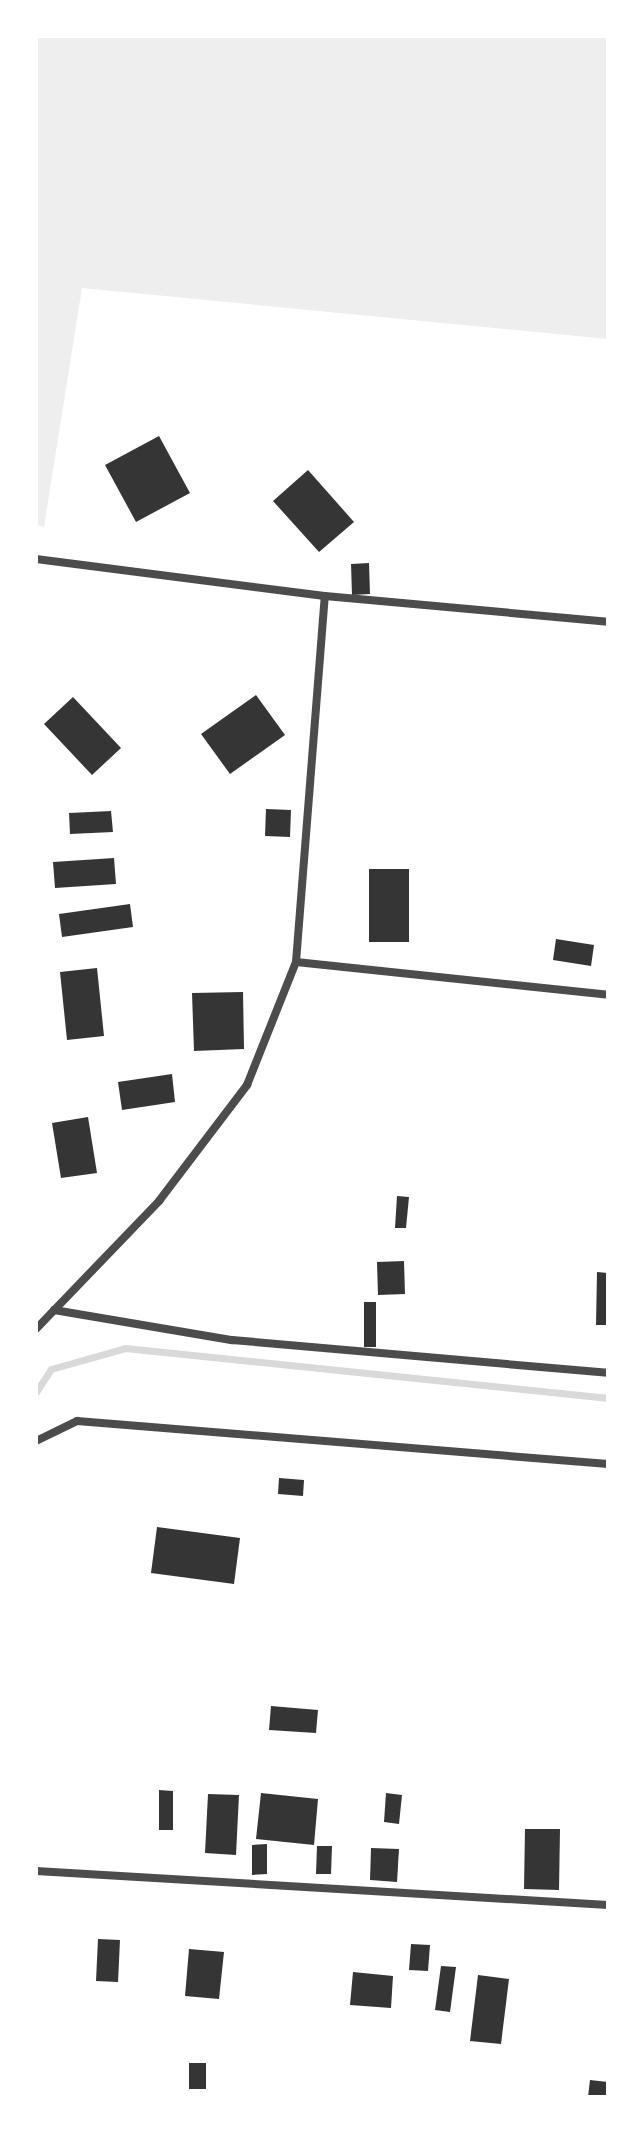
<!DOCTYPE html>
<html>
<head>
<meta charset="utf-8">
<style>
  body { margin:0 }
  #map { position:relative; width:644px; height:2133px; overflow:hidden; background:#fff; font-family:Mulish,sans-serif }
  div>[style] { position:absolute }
  .green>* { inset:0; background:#eee }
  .stream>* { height:7px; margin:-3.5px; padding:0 3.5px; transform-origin:3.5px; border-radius:3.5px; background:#d9d9d9 }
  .building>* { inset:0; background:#353535 }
  .minor>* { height:8px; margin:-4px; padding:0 4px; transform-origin:4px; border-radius:4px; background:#4c4c4c }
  span { translate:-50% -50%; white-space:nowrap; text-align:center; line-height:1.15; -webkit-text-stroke:6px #fff; paint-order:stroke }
  .frame { position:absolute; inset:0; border:38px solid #fff; pointer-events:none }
</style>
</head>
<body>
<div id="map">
  <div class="green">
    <div style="clip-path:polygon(36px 36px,608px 36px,608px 339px,82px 288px,44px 527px,36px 525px)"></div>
  </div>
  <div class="stream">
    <div style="left:36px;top:1392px;width:27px;rotate:-57deg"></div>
    <div style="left:51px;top:1369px;width:77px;rotate:-15.8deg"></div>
    <div style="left:125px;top:1348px;width:486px;rotate:5.9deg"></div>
  </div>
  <div class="building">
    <div style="clip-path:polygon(159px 436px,190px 493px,136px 522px,105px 465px)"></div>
    <div style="clip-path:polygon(308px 470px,354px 522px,319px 552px,273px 501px)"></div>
    <div style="clip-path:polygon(369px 563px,370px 594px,352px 595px,351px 564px)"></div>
    <div style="clip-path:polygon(256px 695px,285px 735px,230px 774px,201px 734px)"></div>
    <div style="clip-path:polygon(73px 697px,121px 748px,92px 775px,44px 724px)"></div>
    <div style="clip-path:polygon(266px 809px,291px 810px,290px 837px,265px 836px)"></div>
    <div style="clip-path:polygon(111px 811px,113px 832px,70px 834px,69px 813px)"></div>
    <div style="clip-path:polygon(114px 858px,116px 884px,55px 888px,53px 862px)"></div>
    <div style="clip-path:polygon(369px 869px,409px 869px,409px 942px,369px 942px)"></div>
    <div style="clip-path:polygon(130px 904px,133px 927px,62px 937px,59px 914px)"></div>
    <div style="clip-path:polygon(556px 939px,594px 945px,591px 966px,553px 960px)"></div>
    <div style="clip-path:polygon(97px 968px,104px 1036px,67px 1040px,60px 972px)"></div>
    <div style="clip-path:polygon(243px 992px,244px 1049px,194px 1051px,192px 993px)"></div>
    <div style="clip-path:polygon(172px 1074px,175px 1102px,122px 1110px,118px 1082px)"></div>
    <div style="clip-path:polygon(88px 1117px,97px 1173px,61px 1178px,52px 1123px)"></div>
    <div style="clip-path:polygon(397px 1196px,409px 1197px,406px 1228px,395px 1228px)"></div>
    <div style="clip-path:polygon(404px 1261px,405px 1294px,378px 1295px,377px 1262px)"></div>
    <div style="clip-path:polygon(597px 1272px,608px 1273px,608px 1325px,596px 1325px)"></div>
    <div style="clip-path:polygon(364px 1302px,376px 1302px,376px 1347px,364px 1347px)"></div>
    <div style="clip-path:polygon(279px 1478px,304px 1480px,303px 1496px,278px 1494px)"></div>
    <div style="clip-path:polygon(157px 1527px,240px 1538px,234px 1584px,151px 1573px)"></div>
    <div style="clip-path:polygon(271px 1706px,318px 1710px,316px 1733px,269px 1730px)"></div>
    <div style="clip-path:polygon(159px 1790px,173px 1791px,173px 1830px,159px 1830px)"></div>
    <div style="clip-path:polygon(261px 1793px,318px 1799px,314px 1845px,256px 1839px)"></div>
    <div style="clip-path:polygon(386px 1793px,402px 1795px,399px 1824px,384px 1822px)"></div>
    <div style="clip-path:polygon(208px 1794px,239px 1795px,236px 1855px,205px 1853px)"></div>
    <div style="clip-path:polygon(525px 1829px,560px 1829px,559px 1890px,524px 1889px)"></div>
    <div style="clip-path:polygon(267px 1844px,267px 1874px,252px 1875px,252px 1845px)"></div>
    <div style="clip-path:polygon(317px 1846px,332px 1846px,331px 1874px,316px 1874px)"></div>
    <div style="clip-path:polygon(371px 1848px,399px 1849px,397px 1882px,370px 1880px)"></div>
    <div style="clip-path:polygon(98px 1939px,120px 1940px,118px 1982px,96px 1981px)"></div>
    <div style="clip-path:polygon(411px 1944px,430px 1945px,428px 1971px,409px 1970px)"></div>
    <div style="clip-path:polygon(189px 1949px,224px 1952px,219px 1999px,185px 1996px)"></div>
    <div style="clip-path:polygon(441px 1966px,456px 1967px,450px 2012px,435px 2010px)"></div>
    <div style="clip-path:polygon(353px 1972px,393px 1976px,391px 2008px,350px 2005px)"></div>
    <div style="clip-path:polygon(478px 1975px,509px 1979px,501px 2044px,470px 2041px)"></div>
    <div style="clip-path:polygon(189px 2063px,206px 2063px,206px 2089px,189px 2089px)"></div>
    <div style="clip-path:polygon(590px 2080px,608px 2082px,608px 2097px,588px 2097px)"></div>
  </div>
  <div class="minor">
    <div style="left:36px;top:559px;width:291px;rotate:7.3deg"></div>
    <div style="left:325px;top:596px;width:284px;rotate:5.2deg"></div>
    <div style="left:296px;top:962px;width:314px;rotate:6deg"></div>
    <div style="left:54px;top:1310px;width:181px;rotate:9.6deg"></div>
    <div style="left:232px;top:1340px;width:377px;rotate:5deg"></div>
    <div style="left:36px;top:1329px;width:178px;rotate:-46.1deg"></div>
    <div style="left:159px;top:1201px;width:146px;rotate:-52.8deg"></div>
    <div style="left:247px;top:1085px;width:132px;rotate:-68.3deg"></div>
    <div style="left:296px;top:962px;width:367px;rotate:-85.5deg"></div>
    <div style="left:36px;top:1441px;width:46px;rotate:-26deg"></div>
    <div style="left:77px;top:1421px;width:533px;rotate:4.63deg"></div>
    <div style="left:36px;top:1871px;width:573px;rotate:3.4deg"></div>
  </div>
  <div class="frame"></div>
</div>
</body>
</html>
